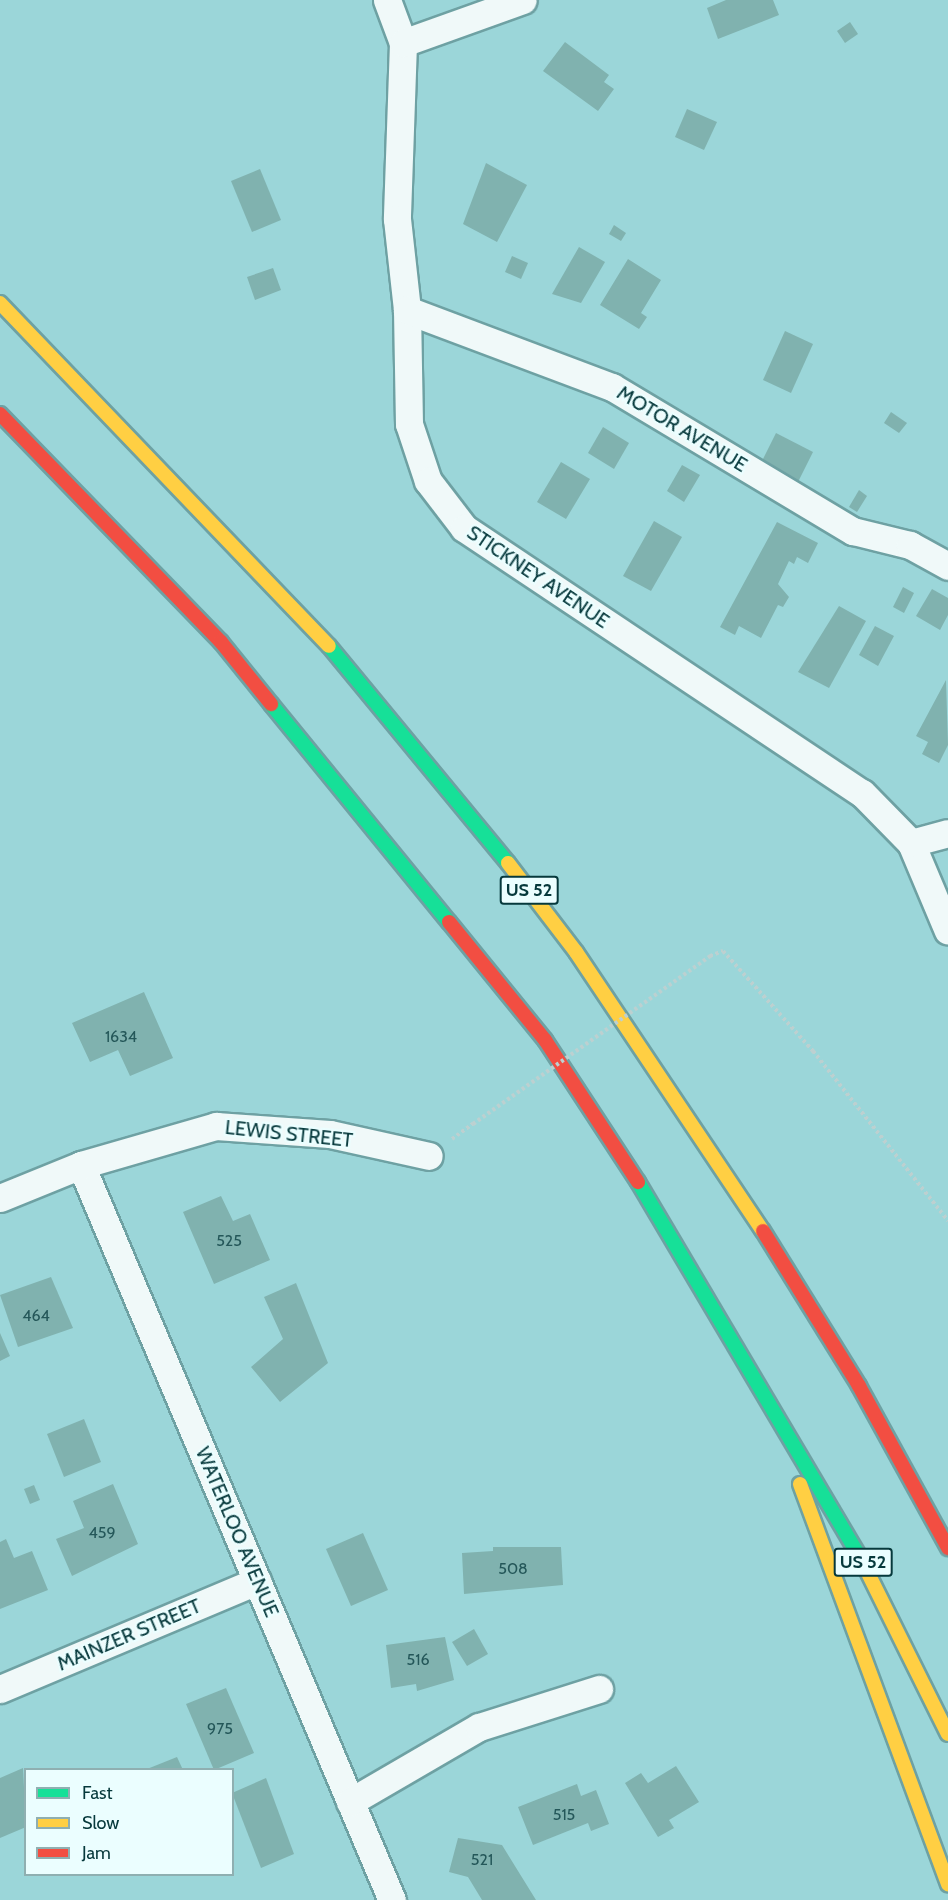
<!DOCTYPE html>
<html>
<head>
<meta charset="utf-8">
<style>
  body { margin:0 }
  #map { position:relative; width:948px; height:1900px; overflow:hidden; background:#9bd6d9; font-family:Cabin,sans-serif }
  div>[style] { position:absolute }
  .building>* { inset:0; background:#80b2af }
  .path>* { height:4px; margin-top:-2px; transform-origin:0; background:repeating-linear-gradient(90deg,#bdd0d0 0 3px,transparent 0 6px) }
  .roads { filter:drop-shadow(2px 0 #6ea1a3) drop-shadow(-2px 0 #6ea1a3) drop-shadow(0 2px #6ea1a3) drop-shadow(0 -2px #6ea1a3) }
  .street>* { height:27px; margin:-13.5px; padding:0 13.5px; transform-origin:13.5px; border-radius:13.5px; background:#f0f9f9 }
  .fast>* { height:14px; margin:-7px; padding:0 7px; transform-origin:7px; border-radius:7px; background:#16e098 }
  .slow>* { height:14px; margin:-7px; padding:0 7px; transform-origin:7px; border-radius:7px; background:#ffcf43 }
  .jam>* { height:14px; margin:-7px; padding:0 7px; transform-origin:7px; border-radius:7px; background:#f24e42 }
  .path-bridge>* { height:4px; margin-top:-2px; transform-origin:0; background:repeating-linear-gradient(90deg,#bdd0d0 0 3px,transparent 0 6px) }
  span { translate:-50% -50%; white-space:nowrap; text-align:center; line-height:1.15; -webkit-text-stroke:4.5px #ebfeff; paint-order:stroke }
  .number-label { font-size:16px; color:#245759 }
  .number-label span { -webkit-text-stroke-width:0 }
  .shield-label span { padding:2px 4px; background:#ebfeff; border:2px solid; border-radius:4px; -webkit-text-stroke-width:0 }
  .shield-label { font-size:18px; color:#06393c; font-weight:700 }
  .street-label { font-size:20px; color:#06393c }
  .legend { position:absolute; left:24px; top:1768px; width:210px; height:108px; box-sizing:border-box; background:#ebfeff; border:2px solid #8fafb1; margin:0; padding:8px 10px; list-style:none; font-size:18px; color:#06393c }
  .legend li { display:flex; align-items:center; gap:12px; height:30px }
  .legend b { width:30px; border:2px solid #8fafb1 }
</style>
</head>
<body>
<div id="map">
  <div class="building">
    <div style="clip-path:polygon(726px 0,773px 0,779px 15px,718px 39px,707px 8px)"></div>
    <div style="clip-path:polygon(850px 22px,858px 34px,845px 43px,837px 31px)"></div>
    <div style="clip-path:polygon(565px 42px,609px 75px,604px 82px,614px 89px,598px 111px,543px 71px)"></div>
    <div style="clip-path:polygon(687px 109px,717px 122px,704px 150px,675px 137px)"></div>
    <div style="clip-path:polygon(486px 163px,527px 185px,497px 242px,463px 224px)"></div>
    <div style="clip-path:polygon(260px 169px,281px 220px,252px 232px,231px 181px)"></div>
    <div style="clip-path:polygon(614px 225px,626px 233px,621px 241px,609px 234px)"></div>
    <div style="clip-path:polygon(579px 247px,605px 262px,581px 303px,552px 294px)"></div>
    <div style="clip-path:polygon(512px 256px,528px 263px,521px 279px,505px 272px)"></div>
    <div style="clip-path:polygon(628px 259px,661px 280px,641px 313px,647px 317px,639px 329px,600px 305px)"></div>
    <div style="clip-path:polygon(273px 268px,281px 290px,255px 300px,247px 277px)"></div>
    <div style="clip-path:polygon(785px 331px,813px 344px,791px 393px,763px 380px)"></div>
    <div style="clip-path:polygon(891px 412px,907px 423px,899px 433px,884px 423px)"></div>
    <div style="clip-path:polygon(603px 427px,629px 443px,614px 469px,588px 453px)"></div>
    <div style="clip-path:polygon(776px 433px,813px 452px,797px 484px,760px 465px)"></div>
    <div style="clip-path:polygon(561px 462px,590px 479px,566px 519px,537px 502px)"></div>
    <div style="clip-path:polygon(682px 465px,700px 475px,684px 502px,667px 491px)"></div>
    <div style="clip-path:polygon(859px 490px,867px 496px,857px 512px,849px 507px)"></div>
    <div style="clip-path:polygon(654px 521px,682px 537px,651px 591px,623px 576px)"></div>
    <div style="clip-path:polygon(777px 522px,818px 543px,808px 563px,797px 557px,794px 564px,789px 561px,778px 584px,789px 597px,783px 607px,778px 605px,761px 638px,739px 626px,735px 635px,720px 627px)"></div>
    <div style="clip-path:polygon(903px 587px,914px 593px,904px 613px,893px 607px)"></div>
    <div style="clip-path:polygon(932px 589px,948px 598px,948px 615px,940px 630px,916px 616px)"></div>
    <div style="clip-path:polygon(839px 606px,866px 621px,829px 688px,798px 672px)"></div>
    <div style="clip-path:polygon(875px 626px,894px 636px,878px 666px,859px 655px)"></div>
    <div style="clip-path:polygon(946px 680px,948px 745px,939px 763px,922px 754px,928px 742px,916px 736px)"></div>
    <div style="clip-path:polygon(144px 992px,173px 1058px,130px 1076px,118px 1050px,90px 1062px,72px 1023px)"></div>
    <div style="clip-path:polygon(221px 1196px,233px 1221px,250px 1214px,270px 1260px,214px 1284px,183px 1212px)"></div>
    <div style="clip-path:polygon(51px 1277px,73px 1328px,18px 1347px,0 1295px)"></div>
    <div style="clip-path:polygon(296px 1283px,328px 1363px,280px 1402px,251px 1367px,283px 1339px,264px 1297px)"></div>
    <div style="clip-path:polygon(0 1333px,10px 1356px,0 1361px)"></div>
    <div style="clip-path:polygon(84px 1419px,101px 1462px,64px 1477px,47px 1434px)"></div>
    <div style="clip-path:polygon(113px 1484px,138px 1544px,72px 1576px,56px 1539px,84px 1528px,73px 1501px)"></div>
    <div style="clip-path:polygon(34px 1485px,40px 1500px,30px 1504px,24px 1489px)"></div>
    <div style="clip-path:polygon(363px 1533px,388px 1590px,351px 1606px,326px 1549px)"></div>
    <div style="clip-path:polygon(6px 1539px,14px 1558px,32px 1551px,48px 1590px,0 1609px,0 1542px)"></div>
    <div style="clip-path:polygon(493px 1547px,561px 1547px,563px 1585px,464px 1594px,462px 1553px,493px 1551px)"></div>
    <div style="clip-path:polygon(474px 1629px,488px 1654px,467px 1666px,452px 1642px)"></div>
    <div style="clip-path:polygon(445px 1637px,454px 1680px,417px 1691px,416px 1684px,391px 1688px,386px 1645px)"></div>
    <div style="clip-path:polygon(226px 1688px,254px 1753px,214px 1770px,186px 1704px)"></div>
    <div style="clip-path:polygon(177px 1757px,183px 1770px,147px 1770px,147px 1769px)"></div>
    <div style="clip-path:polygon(676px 1766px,699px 1802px,669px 1820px,674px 1828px,658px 1837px,625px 1783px,641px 1773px,648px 1783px)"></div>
    <div style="clip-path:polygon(23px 1768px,26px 1827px,0 1838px,0 1778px)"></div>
    <div style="clip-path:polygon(266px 1778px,294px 1854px,261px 1868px,232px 1793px)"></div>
    <div style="clip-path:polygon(577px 1784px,581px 1796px,596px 1790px,609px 1824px,591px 1831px,588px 1823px,533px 1845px,518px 1807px)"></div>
    <div style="clip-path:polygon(458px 1838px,502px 1845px,536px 1900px,482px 1900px,468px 1877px,449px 1872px)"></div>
  </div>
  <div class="path">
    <div style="left:710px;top:956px;width:14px;rotate:-21deg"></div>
    <div style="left:723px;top:951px;width:135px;rotate:48deg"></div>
    <div style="left:813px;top:1051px;width:217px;rotate:51.5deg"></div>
    <div style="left:452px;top:1139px;width:26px;rotate:-36deg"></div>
  </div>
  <div class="roads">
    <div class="street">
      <div style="left:387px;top:0;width:46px;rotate:69.6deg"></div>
      <div style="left:403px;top:43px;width:176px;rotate:92deg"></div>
      <div style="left:397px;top:219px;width:92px;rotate:83.7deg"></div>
      <div style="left:407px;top:310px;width:114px;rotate:89deg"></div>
      <div style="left:409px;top:424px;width:60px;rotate:71.6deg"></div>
      <div style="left:428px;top:481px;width:59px;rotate:52.5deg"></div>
      <div style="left:464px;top:528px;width:478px;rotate:33.7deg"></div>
      <div style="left:862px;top:793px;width:70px;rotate:45.6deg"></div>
      <div style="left:911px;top:843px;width:95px;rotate:67.2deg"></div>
      <div style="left:403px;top:43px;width:127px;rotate:-19.7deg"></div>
      <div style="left:407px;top:310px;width:219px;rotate:20.6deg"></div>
      <div style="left:612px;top:387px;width:281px;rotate:30.9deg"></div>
      <div style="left:853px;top:531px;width:59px;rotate:13.8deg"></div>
      <div style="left:910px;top:545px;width:43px;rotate:28.9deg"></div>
      <div style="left:911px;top:843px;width:38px;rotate:-15deg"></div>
      <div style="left:81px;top:1165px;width:798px;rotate:67.07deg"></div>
      <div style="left:0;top:1198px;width:87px;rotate:-22.2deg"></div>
      <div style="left:81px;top:1165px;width:141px;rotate:-16.1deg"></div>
      <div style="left:216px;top:1126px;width:114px;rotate:4deg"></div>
      <div style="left:330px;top:1134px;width:101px;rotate:12.5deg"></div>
      <div style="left:0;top:1689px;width:279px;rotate:-22.8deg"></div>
      <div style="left:350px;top:1802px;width:149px;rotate:-30.2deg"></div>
      <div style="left:479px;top:1727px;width:126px;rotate:-17.6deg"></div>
    </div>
    <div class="fast">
      <div style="left:329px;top:646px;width:281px;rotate:50.5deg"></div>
      <div style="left:271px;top:704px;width:281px;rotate:50.8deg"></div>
      <div style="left:638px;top:1182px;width:440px;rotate:59.4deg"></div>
    </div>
    <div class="slow">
      <div style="left:0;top:303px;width:475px;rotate:46.2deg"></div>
      <div style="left:508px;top:863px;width:112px;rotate:52.6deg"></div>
      <div style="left:576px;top:952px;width:336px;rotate:56.2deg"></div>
      <div style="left:800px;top:1484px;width:427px;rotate:69.7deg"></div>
      <div style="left:862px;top:1561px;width:193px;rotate:63.6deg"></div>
    </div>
    <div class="jam">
      <div style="left:0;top:414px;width:318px;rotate:45.9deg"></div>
      <div style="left:221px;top:642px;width:80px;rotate:51.1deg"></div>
      <div style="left:449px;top:922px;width:152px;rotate:50.9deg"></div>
      <div style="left:545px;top:1040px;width:170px;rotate:56.8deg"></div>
      <div style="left:763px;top:1231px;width:182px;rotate:58.2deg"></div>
      <div style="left:859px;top:1386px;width:185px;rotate:61.2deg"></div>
    </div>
  </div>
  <div class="path-bridge">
    <div style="left:473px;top:1124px;width:291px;rotate:-35.3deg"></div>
  </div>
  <div class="number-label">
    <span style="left:121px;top:1037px">1634</span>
    <span style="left:229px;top:1241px">525</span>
    <span style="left:36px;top:1316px">464</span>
    <span style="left:102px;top:1533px">459</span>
    <span style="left:513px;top:1569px">508</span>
    <span style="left:418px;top:1660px">516</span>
    <span style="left:220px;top:1729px">975</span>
    <span style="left:564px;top:1815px">515</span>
    <span style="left:482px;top:1860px">521</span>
  </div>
  <div class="shield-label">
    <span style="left:529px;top:890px">US 52</span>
    <span style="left:863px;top:1562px">US 52</span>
  </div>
  <div class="street-label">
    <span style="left:682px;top:429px;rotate:31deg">MOTOR AVENUE</span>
    <span style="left:538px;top:577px;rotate:34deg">STICKNEY AVENUE</span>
    <span style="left:289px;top:1134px;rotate:6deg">LEWIS STREET</span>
    <span style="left:237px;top:1532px;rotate:67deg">WATERLOO AVENUE</span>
    <span style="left:129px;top:1635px;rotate:-23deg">MAINZER STREET</span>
  </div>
  <ul class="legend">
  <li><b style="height:8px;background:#16e098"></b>Fast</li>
  <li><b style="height:8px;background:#ffcf43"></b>Slow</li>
  <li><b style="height:8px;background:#f24e42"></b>Jam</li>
  </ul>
</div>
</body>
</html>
